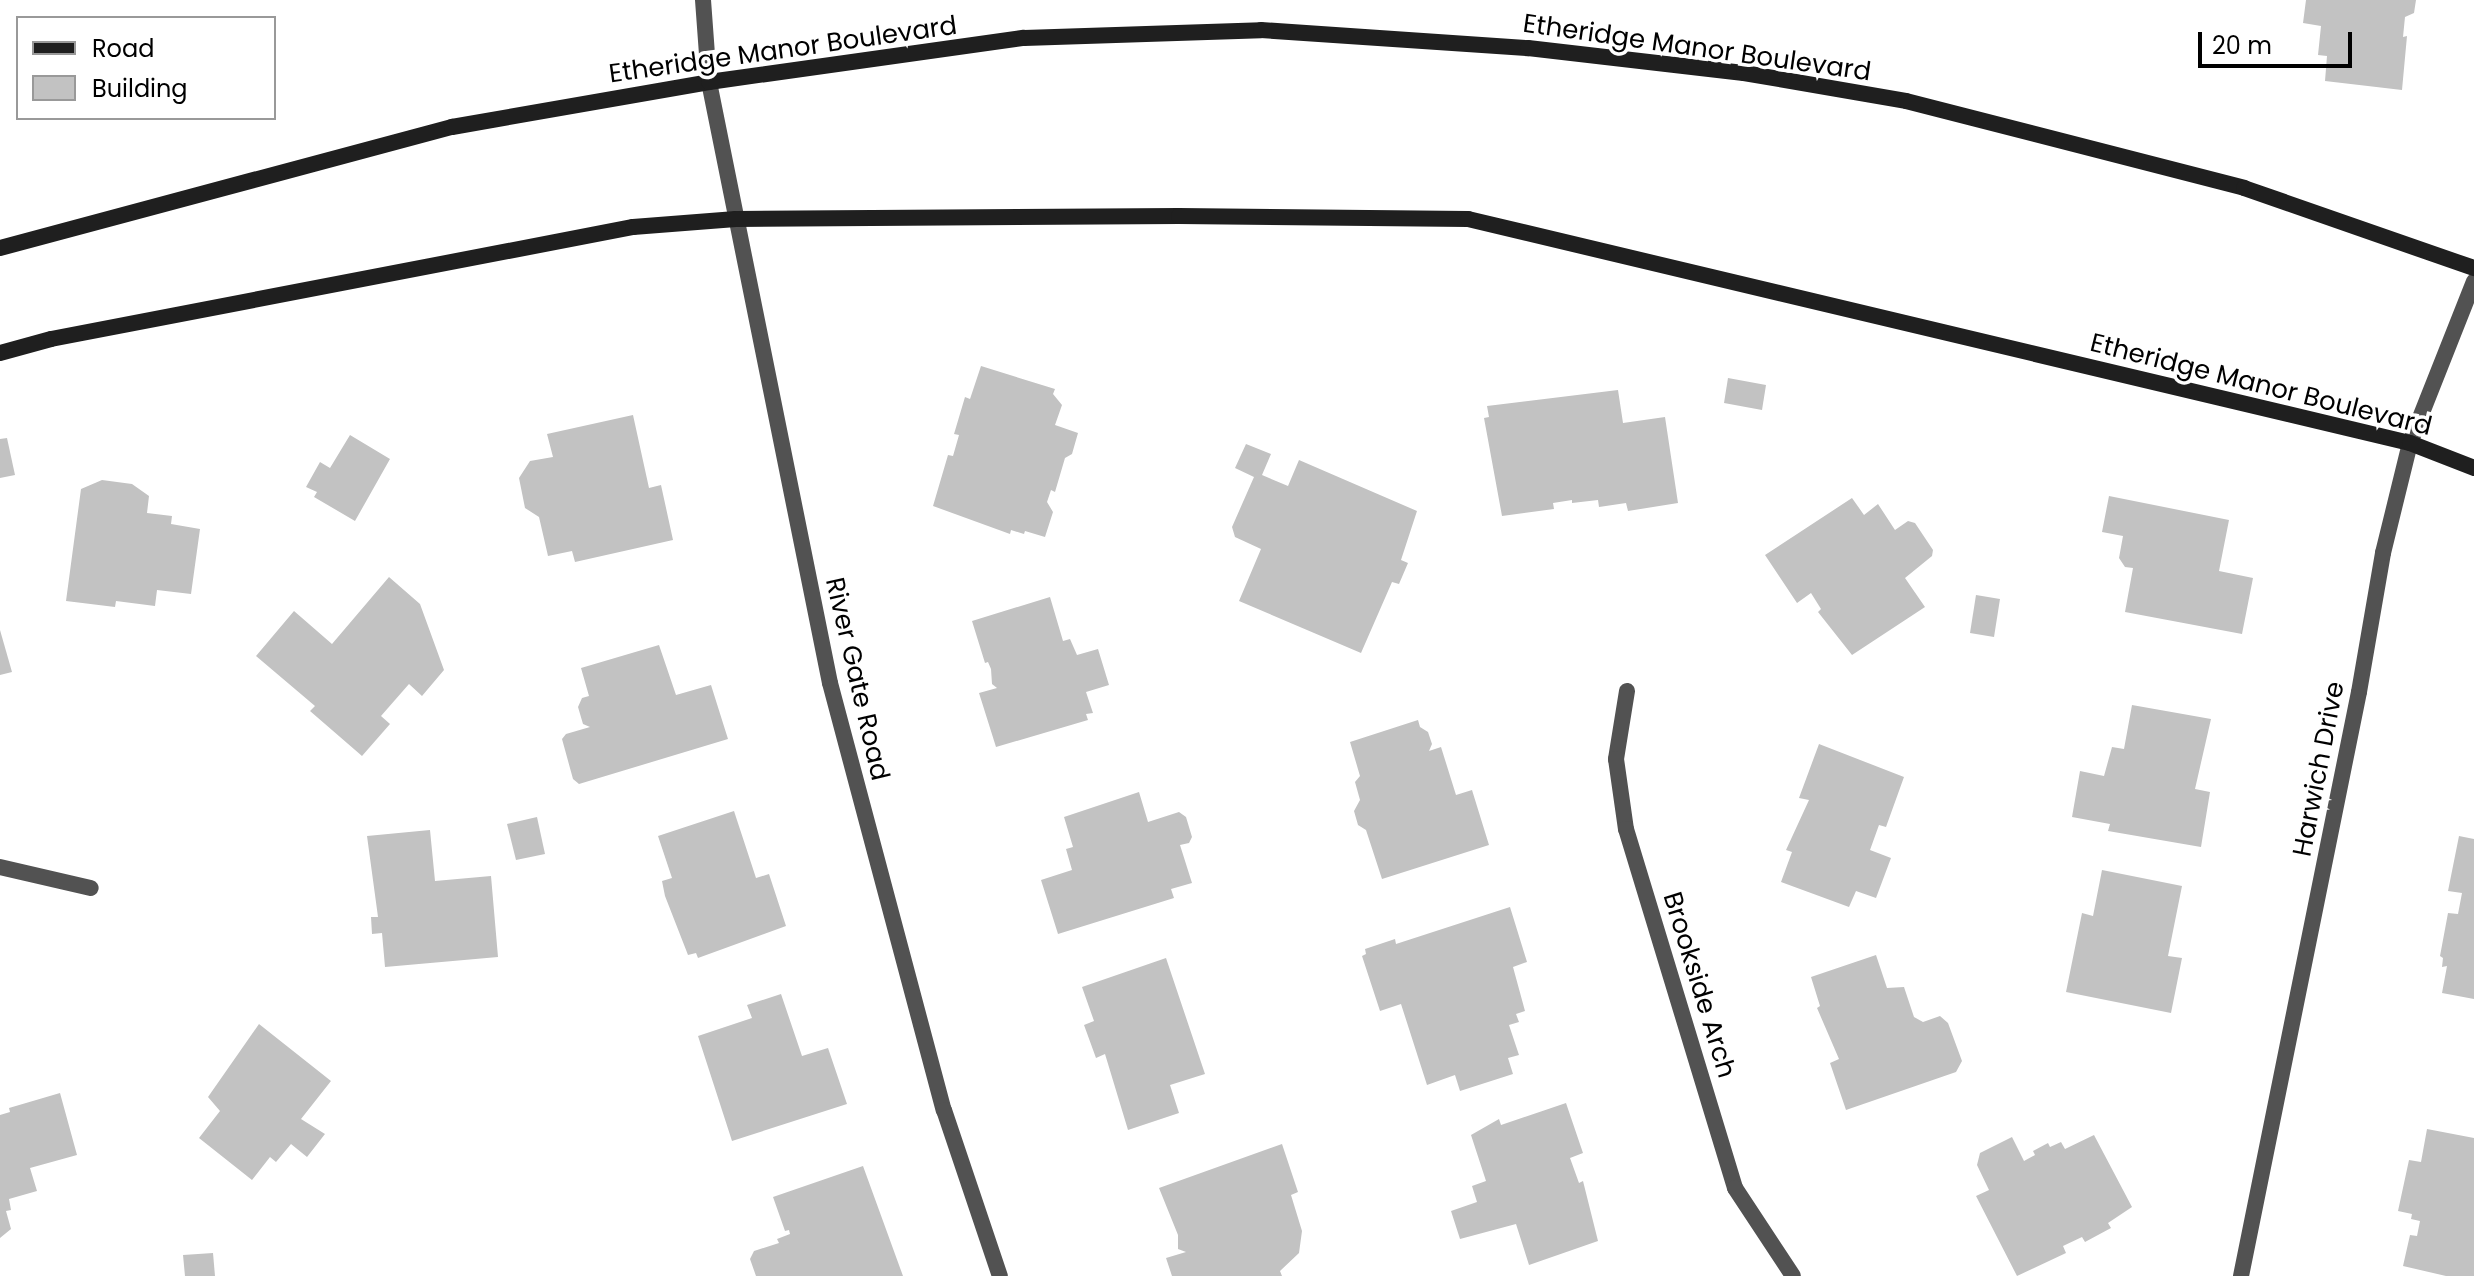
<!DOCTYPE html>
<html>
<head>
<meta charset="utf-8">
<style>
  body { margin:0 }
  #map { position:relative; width:2474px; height:1276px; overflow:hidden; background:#fff; font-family:Poppins,sans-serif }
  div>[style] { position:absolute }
  .building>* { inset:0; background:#c2c2c2 }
  .minor>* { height:16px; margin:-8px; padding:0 8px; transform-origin:8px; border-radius:8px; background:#525252 }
  .secondary>* { height:16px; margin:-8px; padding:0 8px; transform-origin:8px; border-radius:8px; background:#1f1f1f }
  span { translate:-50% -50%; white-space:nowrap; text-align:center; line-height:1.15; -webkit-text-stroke:7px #fff; paint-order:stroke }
  .street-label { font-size:26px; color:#000 }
  .legend { position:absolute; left:16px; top:16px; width:260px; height:104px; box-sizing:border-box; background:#fff; border:2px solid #999; margin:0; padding:10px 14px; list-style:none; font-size:24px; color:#000 }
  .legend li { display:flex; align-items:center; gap:16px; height:40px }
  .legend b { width:40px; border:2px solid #999 }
  .scale { position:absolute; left:2198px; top:32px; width:154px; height:36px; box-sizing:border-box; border:4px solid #000; border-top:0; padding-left:10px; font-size:24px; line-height:28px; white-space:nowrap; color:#000; -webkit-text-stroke:6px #fff; paint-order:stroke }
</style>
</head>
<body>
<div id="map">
  <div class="building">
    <div style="clip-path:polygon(2306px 0,2416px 0,2414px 13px,2405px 17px,2403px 37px,2407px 36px,2402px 90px,2325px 81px,2327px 56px,2318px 55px,2321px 26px,2303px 23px)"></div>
    <div style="clip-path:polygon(981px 366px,1055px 389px,1053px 394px,1062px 405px,1055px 425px,1078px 433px,1072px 454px,1065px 458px,1055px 492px,1051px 490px,1047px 502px,1053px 512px,1045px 537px,1025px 531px,1024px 534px,1011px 530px,1010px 534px,933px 506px,948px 455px,953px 456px,959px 435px,954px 434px,965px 397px,970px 399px)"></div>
    <div style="clip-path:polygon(1728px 378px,1766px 385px,1762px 410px,1724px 403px)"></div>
    <div style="clip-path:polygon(1618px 390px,1623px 423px,1665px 417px,1678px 503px,1628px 511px,1626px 503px,1599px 507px,1598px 500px,1572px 503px,1572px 500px,1553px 503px,1554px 509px,1502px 516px,1484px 418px,1489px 417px,1487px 406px)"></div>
    <div style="clip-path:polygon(633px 415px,649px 488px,661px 485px,673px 540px,575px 562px,572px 551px,548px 556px,539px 517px,525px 508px,519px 478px,530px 461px,553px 457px,547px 434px)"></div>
    <div style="clip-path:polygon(350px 435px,390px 459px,355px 521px,314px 497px,317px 492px,306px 487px,320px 462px,330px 468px)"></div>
    <div style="clip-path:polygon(7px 438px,15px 475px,0 478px,0 439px)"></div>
    <div style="clip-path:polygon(1246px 444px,1271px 454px,1262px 475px,1288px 486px,1299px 460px,1417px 511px,1401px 560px,1408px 563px,1399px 584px,1392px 582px,1361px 653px,1239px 601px,1261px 549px,1235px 537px,1232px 527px,1254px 477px,1235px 468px)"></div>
    <div style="clip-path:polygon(102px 480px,132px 484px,149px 496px,147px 513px,172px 516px,171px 524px,200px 529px,191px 594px,157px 590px,155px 606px,116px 601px,115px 607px,66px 601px,81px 489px)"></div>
    <div style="clip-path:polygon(2109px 496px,2229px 520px,2219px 571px,2253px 578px,2242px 634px,2125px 612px,2133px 568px,2125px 567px,2119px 558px,2123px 536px,2102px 532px)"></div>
    <div style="clip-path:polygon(1852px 498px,1864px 515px,1878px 504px,1895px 530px,1908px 521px,1915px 523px,1933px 550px,1932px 556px,1905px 578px,1925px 607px,1852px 655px,1818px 612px,1821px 609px,1811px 593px,1797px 603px,1765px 555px)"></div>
    <div style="clip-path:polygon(389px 577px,420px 604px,444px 670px,422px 696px,409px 684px,381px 716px,390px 724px,362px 756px,310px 711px,315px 706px,256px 656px,294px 611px,332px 644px)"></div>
    <div style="clip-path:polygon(1976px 595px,2000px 599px,1994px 637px,1970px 633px)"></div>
    <div style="clip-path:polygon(1050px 597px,1063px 641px,1070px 639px,1077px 655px,1098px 649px,1109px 685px,1086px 692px,1093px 713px,1086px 714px,1088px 720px,996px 747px,979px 693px,997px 688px,992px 684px,991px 669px,988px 662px,985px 663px,972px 621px)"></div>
    <div style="clip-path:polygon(0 630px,12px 672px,0 675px)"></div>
    <div style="clip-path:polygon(659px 645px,676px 695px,711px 685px,728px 739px,579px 784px,573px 779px,562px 739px,566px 734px,590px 727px,583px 724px,578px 707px,582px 698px,589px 696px,581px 668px)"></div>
    <div style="clip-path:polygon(2132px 705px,2211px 719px,2195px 789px,2210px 792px,2201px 847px,2108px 831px,2110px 824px,2072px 817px,2080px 771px,2104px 776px,2112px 747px,2124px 749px)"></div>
    <div style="clip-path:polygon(1418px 720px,1420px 727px,1428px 732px,1432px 744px,1429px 751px,1441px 747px,1456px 795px,1472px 790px,1489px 845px,1382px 879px,1366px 830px,1358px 825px,1354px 811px,1360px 800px,1355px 782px,1360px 776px,1350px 742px)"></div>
    <div style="clip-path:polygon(1819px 744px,1904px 777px,1886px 827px,1879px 825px,1870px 850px,1891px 858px,1876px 898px,1856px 891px,1849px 907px,1781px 882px,1792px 852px,1786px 850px,1809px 800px,1799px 798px)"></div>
    <div style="clip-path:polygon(1139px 792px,1148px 822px,1179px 812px,1186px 817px,1192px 837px,1189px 843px,1180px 845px,1192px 883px,1171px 889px,1174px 898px,1058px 934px,1041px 880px,1072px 870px,1066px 849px,1073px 847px,1064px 817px)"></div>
    <div style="clip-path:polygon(734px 811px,756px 878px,769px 874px,786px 926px,698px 958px,696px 953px,688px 955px,665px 896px,662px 881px,672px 878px,658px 836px)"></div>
    <div style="clip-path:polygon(537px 817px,545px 854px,516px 860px,507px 824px)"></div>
    <div style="clip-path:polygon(430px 830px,435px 881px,491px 876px,498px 957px,385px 967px,382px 933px,372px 934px,371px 917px,378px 917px,367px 836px)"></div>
    <div style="clip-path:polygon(2459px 836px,2474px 839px,2474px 999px,2442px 993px,2447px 966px,2442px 967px,2443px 958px,2440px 956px,2448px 913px,2458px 914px,2462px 893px,2448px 891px)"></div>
    <div style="clip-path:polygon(2102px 870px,2182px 886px,2168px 956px,2182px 958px,2171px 1013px,2066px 992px,2082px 913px,2093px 916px)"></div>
    <div style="clip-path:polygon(1510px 907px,1527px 962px,1513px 967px,1525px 1011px,1516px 1014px,1519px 1022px,1509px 1025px,1519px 1055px,1508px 1058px,1513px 1074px,1460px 1091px,1455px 1075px,1427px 1085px,1401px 1004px,1380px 1011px,1362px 956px,1366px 954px,1365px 949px,1395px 939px,1396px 944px)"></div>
    <div style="clip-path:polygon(1876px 955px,1887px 988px,1904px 987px,1914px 1017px,1923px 1022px,1940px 1016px,1948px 1023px,1962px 1061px,1956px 1072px,1846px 1110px,1830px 1063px,1839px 1059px,1817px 1008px,1820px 1006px,1811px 977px)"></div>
    <div style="clip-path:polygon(1166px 958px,1205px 1074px,1170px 1085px,1179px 1113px,1128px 1130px,1105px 1054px,1096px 1058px,1084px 1025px,1094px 1021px,1082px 987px)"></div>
    <div style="clip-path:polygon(781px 994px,802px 1056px,828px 1048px,847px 1104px,732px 1141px,698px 1036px,752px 1018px,747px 1005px)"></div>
    <div style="clip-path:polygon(259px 1024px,331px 1081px,301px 1119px,325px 1134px,307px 1157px,291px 1144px,276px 1162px,270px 1157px,252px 1180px,199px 1138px,220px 1111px,208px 1097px)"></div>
    <div style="clip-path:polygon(60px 1093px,77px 1155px,30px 1168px,37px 1191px,9px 1199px,11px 1210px,6px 1211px,11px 1229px,0 1238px,0 1115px,10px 1112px,9px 1108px)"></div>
    <div style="clip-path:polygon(1566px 1103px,1583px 1153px,1570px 1158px,1579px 1183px,1583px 1181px,1598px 1241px,1529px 1265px,1516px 1224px,1460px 1239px,1451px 1211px,1477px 1202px,1472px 1186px,1486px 1181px,1471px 1135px,1499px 1119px,1501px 1125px)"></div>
    <div style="clip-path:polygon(2427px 1129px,2474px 1138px,2474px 1276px,2446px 1276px,2403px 1266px,2410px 1235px,2417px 1236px,2420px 1221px,2411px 1219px,2412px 1214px,2398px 1211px,2409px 1160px,2421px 1162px)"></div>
    <div style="clip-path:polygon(2094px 1135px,2132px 1207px,2108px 1223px,2111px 1228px,2085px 1242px,2082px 1237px,2063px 1246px,2066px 1253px,2017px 1276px,1976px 1196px,1989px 1190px,1977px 1165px,1980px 1153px,2012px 1137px,2024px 1161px,2035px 1155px,2033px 1151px,2048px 1143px,2050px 1147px,2061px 1142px,2065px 1149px)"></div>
    <div style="clip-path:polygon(1282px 1144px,1298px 1192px,1291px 1195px,1302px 1231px,1299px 1253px,1280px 1271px,1282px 1276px,1172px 1276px,1166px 1258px,1186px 1252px,1178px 1249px,1178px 1235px,1159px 1188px)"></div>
    <div style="clip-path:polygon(863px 1166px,903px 1276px,756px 1276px,750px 1259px,754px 1251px,779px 1243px,777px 1239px,790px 1234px,789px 1230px,785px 1231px,773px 1197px)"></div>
    <div style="clip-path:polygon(213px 1253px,215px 1276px,185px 1276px,183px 1255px)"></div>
  </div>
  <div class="minor">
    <div style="left:703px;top:0;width:82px;rotate:85.8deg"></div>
    <div style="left:709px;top:82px;width:613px;rotate:78.62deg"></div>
    <div style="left:830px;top:683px;width:442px;rotate:75.1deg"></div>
    <div style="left:944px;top:1110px;width:175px;rotate:71.4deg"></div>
    <div style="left:1627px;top:691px;width:69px;rotate:99.2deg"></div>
    <div style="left:1616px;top:759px;width:71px;rotate:81.9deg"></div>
    <div style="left:1626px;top:829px;width:375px;rotate:73.1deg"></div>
    <div style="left:1735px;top:1188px;width:105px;rotate:56.6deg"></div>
    <div style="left:0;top:867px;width:93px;rotate:13deg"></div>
    <div style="left:2241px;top:1276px;width:596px;rotate:-78.58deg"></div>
    <div style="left:2359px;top:692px;width:141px;rotate:-80.2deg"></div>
    <div style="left:2383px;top:553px;width:113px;rotate:-76.2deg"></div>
    <div style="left:2410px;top:443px;width:174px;rotate:-68.4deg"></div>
  </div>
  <div class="secondary">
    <div style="left:0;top:248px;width:468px;rotate:-15deg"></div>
    <div style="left:452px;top:127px;width:261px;rotate:-9.9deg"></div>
    <div style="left:709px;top:82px;width:318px;rotate:-8deg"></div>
    <div style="left:1024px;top:38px;width:237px;rotate:-1.9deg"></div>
    <div style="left:1261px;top:30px;width:268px;rotate:3.9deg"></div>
    <div style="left:1528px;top:48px;width:217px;rotate:6.6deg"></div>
    <div style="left:1744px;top:73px;width:164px;rotate:9.8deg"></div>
    <div style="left:1906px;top:101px;width:349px;rotate:14.4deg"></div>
    <div style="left:2244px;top:188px;width:244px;rotate:19.2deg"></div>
    <div style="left:0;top:353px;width:53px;rotate:-15.4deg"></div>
    <div style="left:51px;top:339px;width:593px;rotate:-10.89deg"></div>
    <div style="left:633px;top:227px;width:103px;rotate:-4.4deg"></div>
    <div style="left:736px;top:219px;width:443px;rotate:-0.4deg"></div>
    <div style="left:1179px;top:216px;width:289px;rotate:0.6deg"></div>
    <div style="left:1468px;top:219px;width:968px;rotate:13.38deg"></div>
    <div style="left:2410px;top:443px;width:69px;rotate:21.3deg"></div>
  </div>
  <div class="street-label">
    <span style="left:1697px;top:48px;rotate:8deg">Etheridge Manor Boulevard</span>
    <span style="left:783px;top:50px;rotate:-8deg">Etheridge Manor Boulevard</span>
    <span style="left:2261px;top:385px;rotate:14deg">Etheridge Manor Boulevard</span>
    <span style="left:857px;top:679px;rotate:77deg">River Gate Road</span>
    <span style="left:2319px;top:769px;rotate:-79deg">Harwich Drive</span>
    <span style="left:1699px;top:985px;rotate:73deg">Brookside Arch</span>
  </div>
  <ul class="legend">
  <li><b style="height:10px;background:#1f1f1f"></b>Road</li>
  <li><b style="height:22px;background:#c2c2c2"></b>Building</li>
  </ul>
  <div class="scale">20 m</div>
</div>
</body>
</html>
